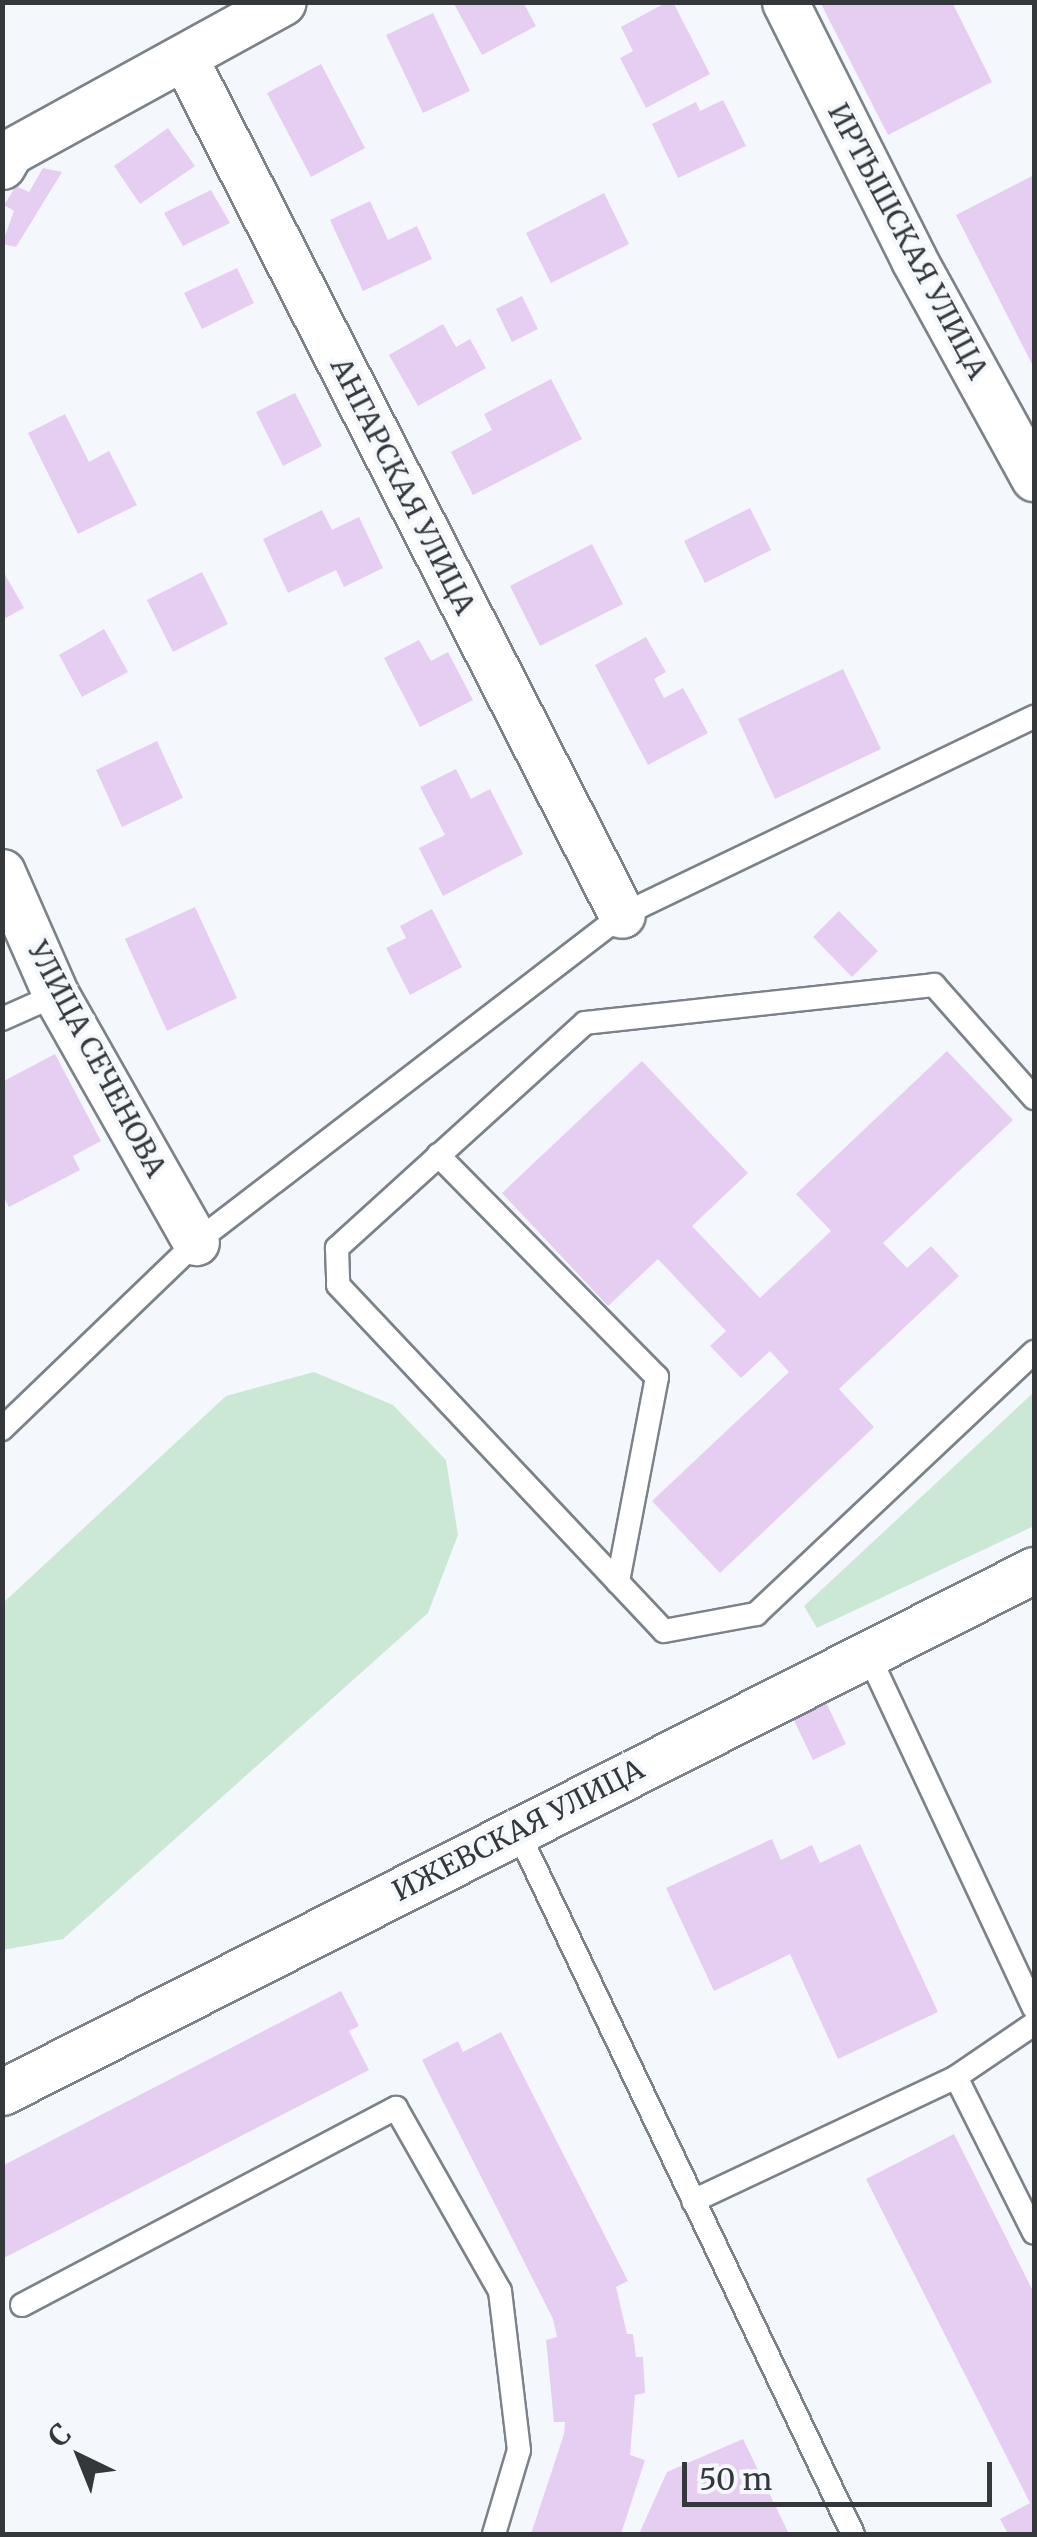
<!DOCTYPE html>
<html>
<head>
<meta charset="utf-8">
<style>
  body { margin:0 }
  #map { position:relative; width:1037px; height:2537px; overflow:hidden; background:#f4f8fd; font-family:Merriweather,serif }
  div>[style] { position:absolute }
  .green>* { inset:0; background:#cae8d4 }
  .building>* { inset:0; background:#e6cef3 }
  .roads { filter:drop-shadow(2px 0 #7b8289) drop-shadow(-2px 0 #7b8289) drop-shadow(0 2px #7b8289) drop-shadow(0 -2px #7b8289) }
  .service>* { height:22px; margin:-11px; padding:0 11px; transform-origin:11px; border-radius:11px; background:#fff }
  .minor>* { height:45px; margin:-22.5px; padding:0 22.5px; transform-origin:22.5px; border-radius:22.5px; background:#fff }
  span { translate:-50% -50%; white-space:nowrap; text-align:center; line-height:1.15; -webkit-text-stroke:8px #f4f8fd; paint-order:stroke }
  .street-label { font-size:28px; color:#35383b }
  .frame { position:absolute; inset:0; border:5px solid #35383b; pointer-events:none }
  .north { position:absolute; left:30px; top:2407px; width:100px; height:100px; -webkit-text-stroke:8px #f4f8fd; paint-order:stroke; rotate:317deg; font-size:28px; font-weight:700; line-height:40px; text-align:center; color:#35383b }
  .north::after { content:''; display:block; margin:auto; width:35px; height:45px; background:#35383b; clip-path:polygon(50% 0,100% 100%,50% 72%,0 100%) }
  .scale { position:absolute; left:682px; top:2462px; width:310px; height:45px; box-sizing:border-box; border:5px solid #35383b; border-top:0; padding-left:12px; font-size:30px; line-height:35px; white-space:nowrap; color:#35383b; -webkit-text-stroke:8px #f4f8fd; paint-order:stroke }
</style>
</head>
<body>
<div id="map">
  <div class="green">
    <div style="clip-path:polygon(314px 1372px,393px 1405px,446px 1460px,458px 1535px,428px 1613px,63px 1939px,3px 1950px,3px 1603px,226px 1396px)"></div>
    <div style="clip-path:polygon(1034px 1392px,1034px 1526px,817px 1628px,804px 1606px)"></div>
  </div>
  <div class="building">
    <div style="clip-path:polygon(523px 2px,536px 26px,482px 55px,454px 4px)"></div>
    <div style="clip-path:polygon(667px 2px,673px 2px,710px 74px,646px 108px,620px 58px,633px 51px,621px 27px)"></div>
    <div style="clip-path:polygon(820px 2px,952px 2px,992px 82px,888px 135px)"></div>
    <div style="clip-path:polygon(433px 13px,470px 91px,423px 113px,386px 35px)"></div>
    <div style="clip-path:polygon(321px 64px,365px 148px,311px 177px,267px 93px)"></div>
    <div style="clip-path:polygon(723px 100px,746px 146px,678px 178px,652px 124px,696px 102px,700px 111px)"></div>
    <div style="clip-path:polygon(168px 128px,195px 166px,140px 204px,114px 166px)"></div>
    <div style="clip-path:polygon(43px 168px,62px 172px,16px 247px,2px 244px,14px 211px,4px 205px,16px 186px,29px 192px)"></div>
    <div style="clip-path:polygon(1034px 175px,1034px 368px,956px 215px)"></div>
    <div style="clip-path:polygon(211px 190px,230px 223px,183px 246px,164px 213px)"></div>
    <div style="clip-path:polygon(604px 193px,629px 244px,551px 283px,526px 233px)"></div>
    <div style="clip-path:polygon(370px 201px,388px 240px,417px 226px,432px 259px,363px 291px,330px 220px)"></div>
    <div style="clip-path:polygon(237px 268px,254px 303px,202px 329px,184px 293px)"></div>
    <div style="clip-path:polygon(522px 296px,538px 329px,512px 342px,496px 309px)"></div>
    <div style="clip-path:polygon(443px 324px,456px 347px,470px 339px,486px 368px,418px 406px,389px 355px)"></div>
    <div style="clip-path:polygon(551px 379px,582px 439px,473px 495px,451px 452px,492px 430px,484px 414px)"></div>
    <div style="clip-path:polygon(295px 393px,322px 446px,283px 466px,256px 412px)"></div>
    <div style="clip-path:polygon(65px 414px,89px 462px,109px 451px,137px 505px,78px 534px,28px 433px)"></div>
    <div style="clip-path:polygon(750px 508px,771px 550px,705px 583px,684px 541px)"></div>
    <div style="clip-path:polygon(322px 510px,332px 530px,359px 517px,383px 568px,344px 587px,336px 570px,288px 593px,263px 539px)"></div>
    <div style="clip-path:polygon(592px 544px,623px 604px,540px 646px,510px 586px)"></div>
    <div style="clip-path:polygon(2px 569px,24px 608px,2px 620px)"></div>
    <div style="clip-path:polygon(202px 572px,228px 624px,173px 652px,147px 600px)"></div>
    <div style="clip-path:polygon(104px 629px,128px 672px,82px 697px,59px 655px)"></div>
    <div style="clip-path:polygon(646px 637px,666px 672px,654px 679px,664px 698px,683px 688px,708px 733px,648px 765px,595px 665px)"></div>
    <div style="clip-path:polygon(419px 640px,431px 661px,448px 652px,473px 700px,420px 727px,384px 658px)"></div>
    <div style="clip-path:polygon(843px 669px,881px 749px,775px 799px,738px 719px)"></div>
    <div style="clip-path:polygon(157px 741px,183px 798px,122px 827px,96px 770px)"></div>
    <div style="clip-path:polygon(456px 769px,471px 799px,490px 789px,523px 854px,443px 896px,419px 848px,445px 835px,420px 787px)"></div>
    <div style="clip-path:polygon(195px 907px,237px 998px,167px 1031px,125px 939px)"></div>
    <div style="clip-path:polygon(432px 909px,462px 967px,410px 995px,386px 948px,406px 938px,400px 926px)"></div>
    <div style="clip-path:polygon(839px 911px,878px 951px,852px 977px,813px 937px)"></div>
    <div style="clip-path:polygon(947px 1051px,1013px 1120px,883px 1243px,907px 1268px,931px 1246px,959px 1276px,839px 1389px,874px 1427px,720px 1573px,652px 1501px,789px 1372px,770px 1351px,741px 1378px,710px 1346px,726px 1331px,658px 1259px,608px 1306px,502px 1193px,642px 1061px,748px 1173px,692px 1226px,760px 1298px,831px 1231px,796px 1194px)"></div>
    <div style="clip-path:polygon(55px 1054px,101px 1141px,73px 1156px,80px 1170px,9px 1207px,2px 1194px,2px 1082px)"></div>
    <div style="clip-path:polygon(820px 1690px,846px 1744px,813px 1760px,787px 1706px)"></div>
    <div style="clip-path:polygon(772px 1839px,781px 1860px,812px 1845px,820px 1863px,860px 1844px,938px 2012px,838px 2059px,790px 1954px,714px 1991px,666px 1888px)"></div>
    <div style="clip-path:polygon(341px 1991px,359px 2026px,349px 2031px,369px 2070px,2px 2259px,2px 2166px)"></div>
    <div style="clip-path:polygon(501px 2032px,628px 2281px,616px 2287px,627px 2334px,633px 2334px,636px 2357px,643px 2357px,645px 2393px,635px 2395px,630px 2455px,645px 2460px,621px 2534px,531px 2534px,564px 2434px,565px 2422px,554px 2422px,546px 2340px,557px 2337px,553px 2319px,422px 2060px,458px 2041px,463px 2052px)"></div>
    <div style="clip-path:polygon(954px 2134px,1034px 2293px,1034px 2534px,1008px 2534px,1000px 2519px,1030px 2503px,866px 2179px)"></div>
    <div style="clip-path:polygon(743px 2439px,789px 2534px,639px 2534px,667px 2472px)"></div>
  </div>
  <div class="roads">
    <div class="service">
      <div style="left:2px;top:1019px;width:59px;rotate:-24deg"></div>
      <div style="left:1034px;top:1098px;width:151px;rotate:-131.5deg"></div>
      <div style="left:934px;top:985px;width:351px;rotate:173.8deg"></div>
      <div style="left:585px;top:1023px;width:335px;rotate:137.8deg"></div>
      <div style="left:337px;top:1248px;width:37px;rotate:88deg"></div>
      <div style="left:338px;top:1285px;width:475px;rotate:46.7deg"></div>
      <div style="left:664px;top:1631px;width:94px;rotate:-10.5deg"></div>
      <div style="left:756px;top:1614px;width:382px;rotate:-43.3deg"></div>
      <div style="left:438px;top:1155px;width:312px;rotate:45.4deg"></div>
      <div style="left:657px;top:1377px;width:209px;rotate:100.8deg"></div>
      <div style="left:2px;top:1429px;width:269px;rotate:-43.9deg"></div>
      <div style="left:196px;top:1242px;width:537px;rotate:-37.51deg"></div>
      <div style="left:622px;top:915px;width:457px;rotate:-25.7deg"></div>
      <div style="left:868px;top:1654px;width:391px;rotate:64.9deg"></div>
      <div style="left:517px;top:1830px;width:780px;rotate:64.49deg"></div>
      <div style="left:956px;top:2077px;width:94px;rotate:-34.2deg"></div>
      <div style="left:693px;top:2201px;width:291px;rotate:-25.2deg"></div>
      <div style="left:956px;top:2077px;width:174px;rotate:63.4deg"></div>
      <div style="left:22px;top:2305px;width:423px;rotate:-27.8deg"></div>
      <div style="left:396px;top:2108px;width:210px;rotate:60.4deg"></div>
      <div style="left:500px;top:2291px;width:160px;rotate:83.2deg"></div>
      <div style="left:519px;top:2450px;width:88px;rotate:106.6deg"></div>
    </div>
    <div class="minor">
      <div style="left:785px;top:2px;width:288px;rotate:63.4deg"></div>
      <div style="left:914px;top:260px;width:249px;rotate:61.2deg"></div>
      <div style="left:184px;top:57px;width:963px;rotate:62.96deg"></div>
      <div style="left:2px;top:166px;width:16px;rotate:-60deg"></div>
      <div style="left:10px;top:152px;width:311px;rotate:-28.8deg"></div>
      <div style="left:2px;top:872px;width:134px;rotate:66.3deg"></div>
      <div style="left:56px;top:995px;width:284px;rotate:60.5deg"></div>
      <div style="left:2px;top:2092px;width:1157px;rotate:-26.83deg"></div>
    </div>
  </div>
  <div class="street-label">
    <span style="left:908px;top:241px;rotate:62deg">ИРТЫШСКАЯ УЛИЦА</span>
    <span style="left:403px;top:486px;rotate:63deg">АНГАРСКАЯ УЛИЦА</span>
    <span style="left:97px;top:1059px;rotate:62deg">УЛИЦА СЕЧЕНОВА</span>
    <span style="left:518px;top:1830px;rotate:-27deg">ИЖЕВСКАЯ УЛИЦА</span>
  </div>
  <div class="frame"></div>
  <div class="north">С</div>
  <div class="scale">50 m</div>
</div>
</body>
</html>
